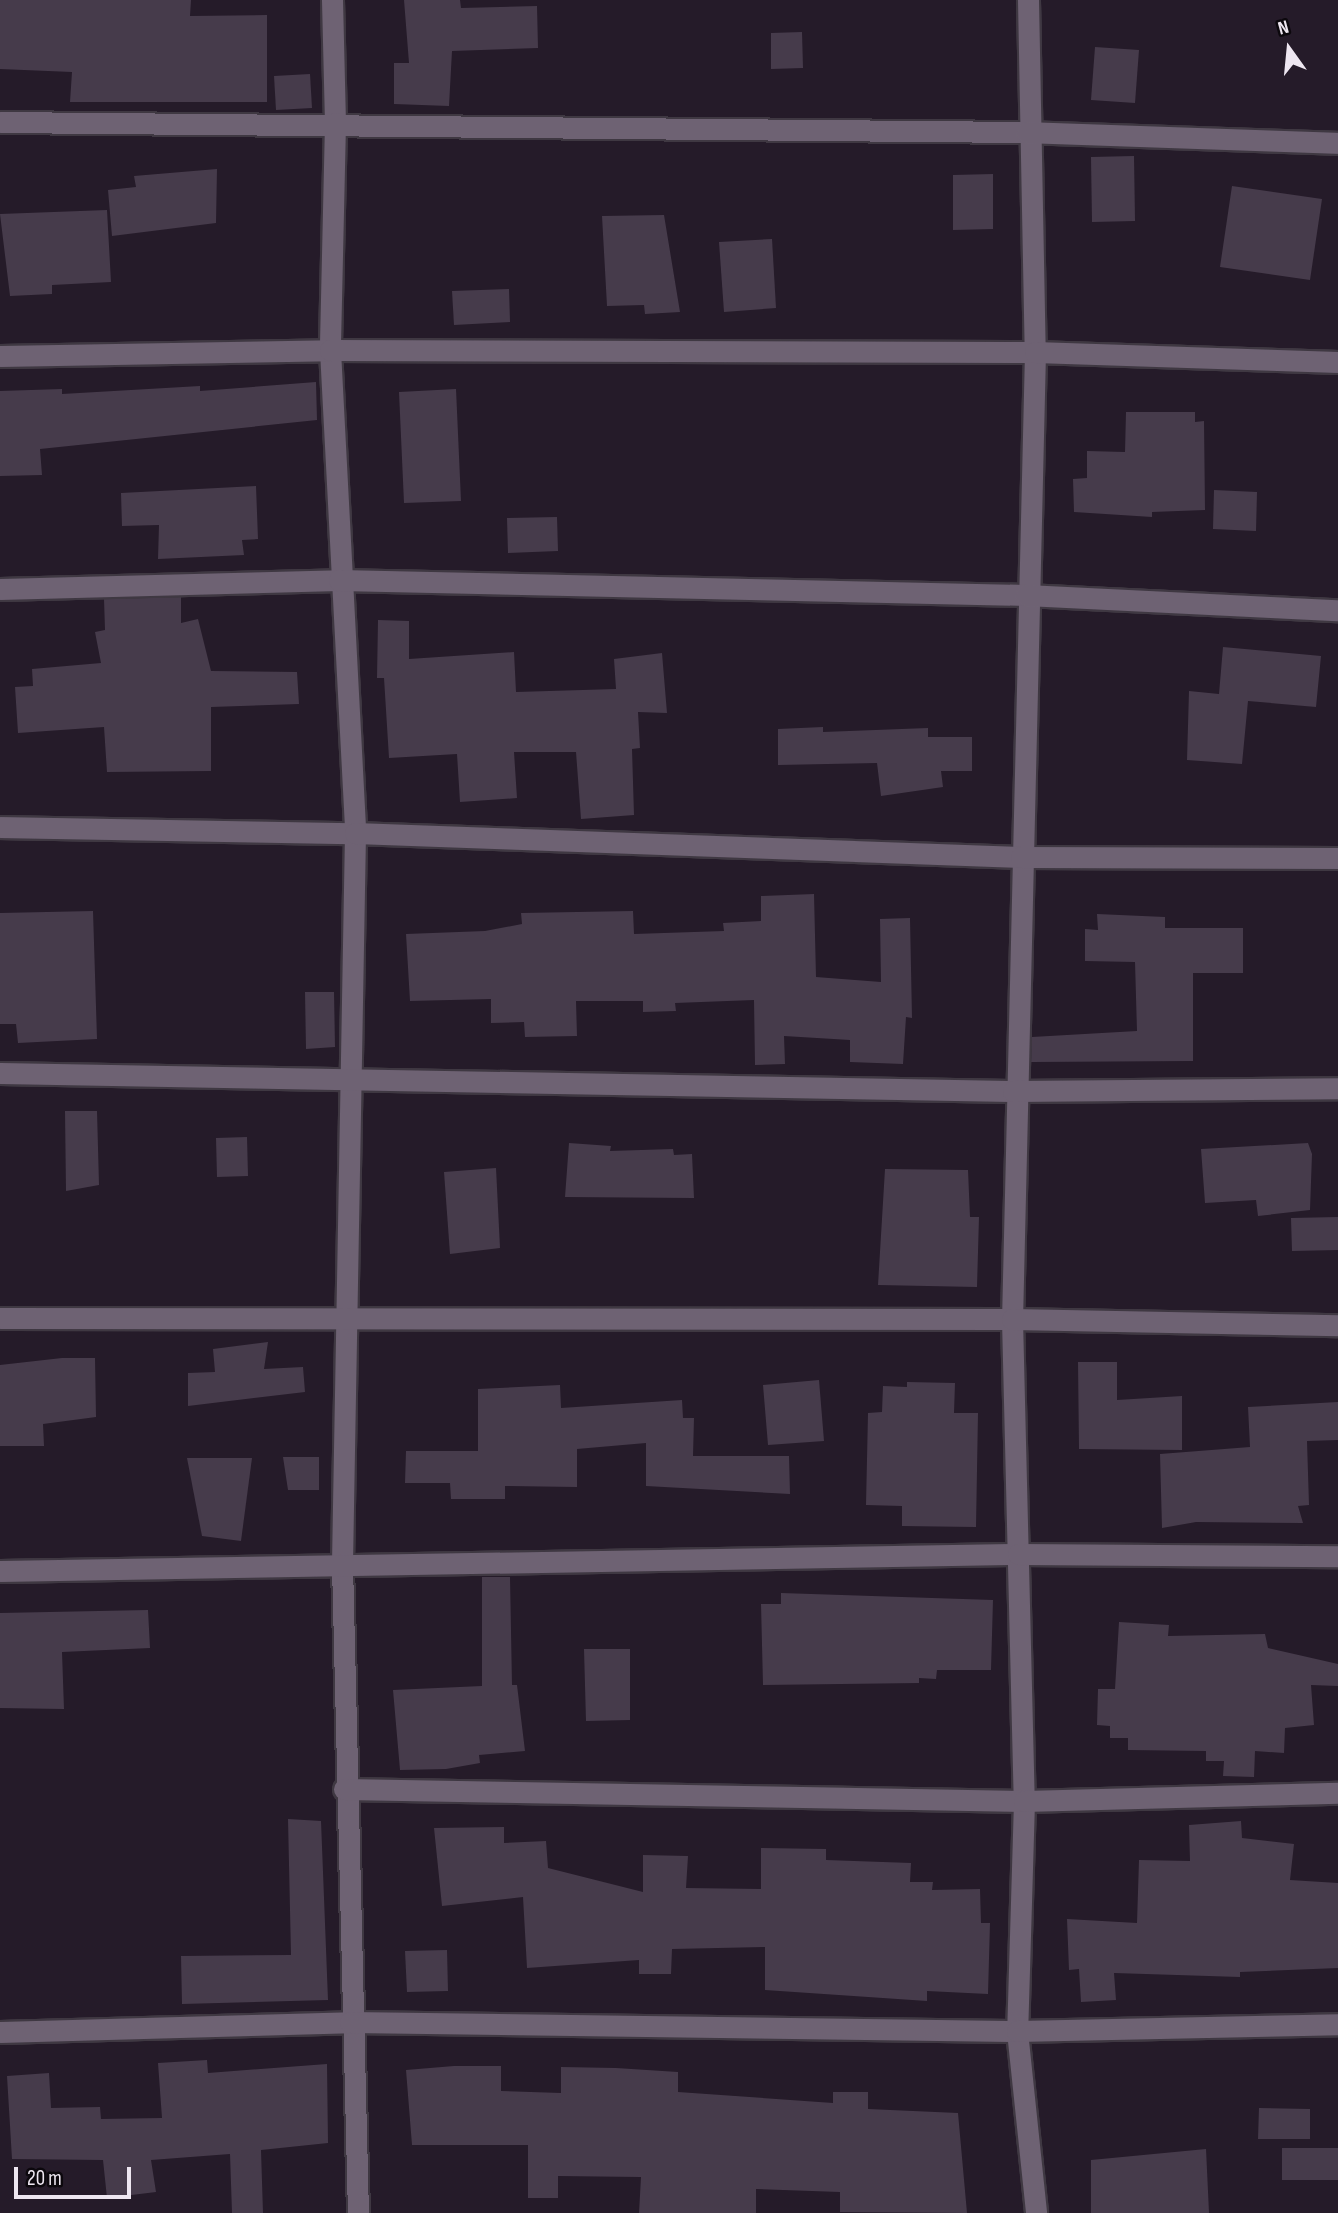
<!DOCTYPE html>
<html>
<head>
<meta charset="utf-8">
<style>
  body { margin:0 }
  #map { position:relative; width:1338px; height:2213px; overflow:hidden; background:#251b29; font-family:"Sofia Sans Condensed",sans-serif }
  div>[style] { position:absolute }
  .building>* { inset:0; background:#463b4b }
  .roads { filter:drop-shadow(2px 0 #3f3842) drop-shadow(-2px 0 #3f3842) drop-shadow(0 2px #3f3842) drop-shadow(0 -2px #3f3842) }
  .street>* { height:21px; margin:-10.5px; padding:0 10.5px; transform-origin:10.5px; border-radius:10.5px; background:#6e6273 }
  span { translate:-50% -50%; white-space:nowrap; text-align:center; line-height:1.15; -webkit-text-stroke:5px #0c080d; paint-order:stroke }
  .north { position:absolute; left:1254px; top:14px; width:70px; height:70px; -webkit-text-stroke:5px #0c080d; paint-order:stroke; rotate:345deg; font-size:19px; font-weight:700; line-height:28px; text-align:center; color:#eee7f1 }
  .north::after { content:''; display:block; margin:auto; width:24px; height:32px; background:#eee7f1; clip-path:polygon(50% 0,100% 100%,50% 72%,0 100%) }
  .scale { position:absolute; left:14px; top:2167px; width:117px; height:32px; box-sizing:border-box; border:4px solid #eee7f1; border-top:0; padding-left:9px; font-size:21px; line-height:24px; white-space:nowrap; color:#eee7f1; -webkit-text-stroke:5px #0c080d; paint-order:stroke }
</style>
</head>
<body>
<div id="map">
  <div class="building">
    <div style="clip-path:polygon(0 0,191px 0,190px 16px,267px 15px,267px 102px,70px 102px,72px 72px,0 69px)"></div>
    <div style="clip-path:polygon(404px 0,460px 0,461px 8px,537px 6px,538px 48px,452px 51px,449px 106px,394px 104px,394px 63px,409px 63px)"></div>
    <div style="clip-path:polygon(802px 32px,803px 68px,771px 69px,771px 33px)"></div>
    <div style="clip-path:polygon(1095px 47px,1139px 50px,1135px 103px,1091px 100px)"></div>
    <div style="clip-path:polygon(310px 74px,312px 108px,276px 110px,274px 76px)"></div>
    <div style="clip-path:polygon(1134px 156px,1135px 221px,1092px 222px,1091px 157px)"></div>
    <div style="clip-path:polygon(217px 169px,216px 223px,112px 236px,108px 190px,136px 187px,134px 176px)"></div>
    <div style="clip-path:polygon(993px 174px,993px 229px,953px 230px,953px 175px)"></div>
    <div style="clip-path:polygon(1232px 186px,1322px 199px,1310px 280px,1220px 267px)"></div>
    <div style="clip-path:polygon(107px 210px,111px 282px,52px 285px,52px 294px,10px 296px,0 214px)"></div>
    <div style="clip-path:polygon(664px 215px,680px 312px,645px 314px,644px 305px,607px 306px,602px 216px)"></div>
    <div style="clip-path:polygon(772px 239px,776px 308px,724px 312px,719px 242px)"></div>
    <div style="clip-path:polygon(509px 289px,510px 322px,454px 325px,452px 291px)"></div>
    <div style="clip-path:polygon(316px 382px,317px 420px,40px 449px,42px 475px,0 476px,0 391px,62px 389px,62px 394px,200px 386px,200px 391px)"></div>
    <div style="clip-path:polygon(456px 389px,461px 501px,404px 503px,399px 392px)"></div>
    <div style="clip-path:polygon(1126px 412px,1195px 412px,1195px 422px,1204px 421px,1205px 510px,1152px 512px,1152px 517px,1074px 512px,1073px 479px,1087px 478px,1087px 451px,1125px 452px)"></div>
    <div style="clip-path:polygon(256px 486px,258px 539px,242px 540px,244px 555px,158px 559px,159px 525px,122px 526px,121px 493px)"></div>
    <div style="clip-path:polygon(1214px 490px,1257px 492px,1256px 531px,1213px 529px)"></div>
    <div style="clip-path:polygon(557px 517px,558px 551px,508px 553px,507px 518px)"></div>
    <div style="clip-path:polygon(181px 597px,181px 623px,198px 619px,211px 671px,297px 672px,299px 704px,211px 707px,211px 771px,107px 772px,104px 727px,18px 733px,15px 687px,33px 686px,32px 669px,101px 663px,95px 632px,105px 630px,104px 599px)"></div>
    <div style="clip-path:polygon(378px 620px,409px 621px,409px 659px,514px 652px,516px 692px,616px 689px,614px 659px,662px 653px,667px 713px,638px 712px,640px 748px,632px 749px,634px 815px,581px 819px,576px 752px,514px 752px,517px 798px,460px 802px,457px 754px,389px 758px,384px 678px,377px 678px)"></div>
    <div style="clip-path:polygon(1223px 647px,1321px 656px,1316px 707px,1248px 701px,1242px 764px,1187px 760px,1189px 691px,1219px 694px)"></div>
    <div style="clip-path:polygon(823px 727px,823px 732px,928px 728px,928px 737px,972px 737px,972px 771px,941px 771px,943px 787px,881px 796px,877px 763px,778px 765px,778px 729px)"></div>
    <div style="clip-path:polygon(814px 894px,816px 977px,881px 982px,880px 919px,910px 918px,912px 1018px,906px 1017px,903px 1064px,850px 1062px,850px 1040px,784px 1036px,785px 1064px,755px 1065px,754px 1000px,675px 1003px,676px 1011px,643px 1012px,643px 1001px,576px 1001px,577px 1036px,525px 1037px,524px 1022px,491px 1023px,491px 999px,410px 1001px,406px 934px,485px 931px,522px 924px,521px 913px,633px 911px,634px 934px,724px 931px,723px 923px,761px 921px,761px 896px)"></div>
    <div style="clip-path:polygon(93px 911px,97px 1039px,18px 1043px,16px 1024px,0 1024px,0 913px)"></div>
    <div style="clip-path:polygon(1097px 914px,1165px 917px,1165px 928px,1243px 928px,1243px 973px,1193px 973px,1193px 1061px,1031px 1062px,1032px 1037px,1137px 1031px,1135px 962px,1085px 961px,1085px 929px,1098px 930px)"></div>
    <div style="clip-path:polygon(305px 992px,334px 992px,335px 1047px,306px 1049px)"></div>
    <div style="clip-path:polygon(65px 1111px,97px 1111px,99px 1185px,66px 1191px)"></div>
    <div style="clip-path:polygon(247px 1137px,248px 1176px,217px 1177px,216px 1138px)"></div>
    <div style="clip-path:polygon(569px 1143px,611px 1146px,610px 1151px,673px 1149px,674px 1155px,692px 1154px,694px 1198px,565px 1197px)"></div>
    <div style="clip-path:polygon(1308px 1143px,1312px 1154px,1310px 1210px,1258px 1216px,1256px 1200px,1205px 1203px,1201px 1149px)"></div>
    <div style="clip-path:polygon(496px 1168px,500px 1248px,450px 1254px,444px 1172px)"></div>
    <div style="clip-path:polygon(885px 1169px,968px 1170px,970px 1217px,979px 1217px,977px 1287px,878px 1285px)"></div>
    <div style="clip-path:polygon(1338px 1217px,1338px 1250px,1292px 1251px,1291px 1218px)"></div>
    <div style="clip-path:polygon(268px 1342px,264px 1369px,303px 1367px,305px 1392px,188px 1406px,188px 1373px,215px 1372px,213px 1349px)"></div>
    <div style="clip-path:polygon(62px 1358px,95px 1358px,96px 1417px,43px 1424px,44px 1446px,0 1446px,0 1365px)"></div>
    <div style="clip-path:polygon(1078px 1362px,1117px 1362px,1117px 1400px,1182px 1396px,1182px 1450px,1079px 1449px)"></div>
    <div style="clip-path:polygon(819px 1380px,824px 1441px,768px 1445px,763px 1385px)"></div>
    <div style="clip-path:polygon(907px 1382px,955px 1383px,954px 1413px,978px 1413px,976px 1527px,902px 1526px,902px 1506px,866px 1505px,868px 1413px,882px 1412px,883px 1386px,907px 1387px)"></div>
    <div style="clip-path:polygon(560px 1385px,561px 1408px,682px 1400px,683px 1418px,694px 1418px,693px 1456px,789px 1456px,790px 1494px,646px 1486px,646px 1443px,577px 1449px,577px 1487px,505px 1486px,505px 1499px,451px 1499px,450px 1483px,405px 1483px,406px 1451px,478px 1451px,478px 1389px)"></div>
    <div style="clip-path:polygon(1338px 1402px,1338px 1440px,1307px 1441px,1309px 1505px,1298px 1506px,1303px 1523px,1196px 1522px,1162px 1528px,1160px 1454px,1250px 1447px,1248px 1407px)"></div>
    <div style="clip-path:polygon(283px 1457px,319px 1457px,319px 1490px,288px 1490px)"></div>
    <div style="clip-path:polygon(187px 1458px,252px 1458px,241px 1541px,202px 1536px)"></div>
    <div style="clip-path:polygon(482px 1577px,510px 1577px,512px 1685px,517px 1685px,525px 1751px,479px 1755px,480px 1763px,446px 1769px,400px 1770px,393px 1690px,482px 1686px)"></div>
    <div style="clip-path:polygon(781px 1593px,993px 1600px,991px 1670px,937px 1670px,936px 1679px,919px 1678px,919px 1683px,763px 1685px,761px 1604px,781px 1604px)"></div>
    <div style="clip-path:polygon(148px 1610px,150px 1648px,62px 1652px,64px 1709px,0 1708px,0 1613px)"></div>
    <div style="clip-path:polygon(1119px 1622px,1169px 1625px,1168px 1636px,1265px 1634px,1268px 1648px,1338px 1664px,1338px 1686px,1311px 1685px,1314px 1725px,1285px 1728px,1284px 1753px,1255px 1751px,1254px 1777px,1223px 1776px,1224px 1761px,1206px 1761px,1206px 1751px,1128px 1750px,1128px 1738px,1110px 1738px,1110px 1726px,1097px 1725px,1098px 1689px,1115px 1689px)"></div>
    <div style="clip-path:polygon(584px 1649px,630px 1649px,630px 1720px,586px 1721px)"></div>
    <div style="clip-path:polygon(288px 1819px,321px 1821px,328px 2000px,182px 2004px,181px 1956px,291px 1955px)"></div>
    <div style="clip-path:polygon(1241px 1821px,1242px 1838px,1294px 1844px,1290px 1880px,1338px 1883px,1338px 1968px,1240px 1972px,1240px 1977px,1114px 1973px,1116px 2000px,1081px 2002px,1079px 1969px,1069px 1970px,1067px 1919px,1137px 1923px,1139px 1860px,1190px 1861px,1189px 1825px)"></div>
    <div style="clip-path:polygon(504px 1827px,504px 1843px,546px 1841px,548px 1868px,643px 1892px,643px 1855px,688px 1856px,686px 1888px,761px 1889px,761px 1848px,826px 1849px,826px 1860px,911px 1863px,910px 1882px,933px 1882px,932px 1890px,980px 1889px,981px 1923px,990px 1923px,988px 1994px,927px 1991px,927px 2001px,765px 1990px,765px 1947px,672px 1949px,671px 1974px,639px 1974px,639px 1960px,527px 1968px,523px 1897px,442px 1906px,434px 1828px)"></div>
    <div style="clip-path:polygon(447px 1950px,448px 1991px,407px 1992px,405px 1951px)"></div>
    <div style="clip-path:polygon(207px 2060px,208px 2073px,327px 2064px,328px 2143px,261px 2150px,263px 2213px,232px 2213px,230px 2154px,151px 2160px,156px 2192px,107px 2198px,103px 2160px,12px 2159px,7px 2076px,49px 2073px,51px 2108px,100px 2107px,101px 2119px,162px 2118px,158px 2063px)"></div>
    <div style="clip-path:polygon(454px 2066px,501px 2066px,501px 2091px,561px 2093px,561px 2067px,616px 2068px,678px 2072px,678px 2092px,833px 2103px,833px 2092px,868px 2092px,868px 2109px,958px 2113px,967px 2213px,840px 2212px,840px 2192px,756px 2189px,756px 2213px,639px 2213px,641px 2177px,558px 2176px,558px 2198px,528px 2198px,528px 2145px,412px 2145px,406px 2070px)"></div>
    <div style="clip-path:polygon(1259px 2108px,1310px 2109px,1310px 2139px,1258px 2139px)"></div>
    <div style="clip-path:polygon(1282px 2148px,1338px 2148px,1338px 2180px,1282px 2180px)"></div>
    <div style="clip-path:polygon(1206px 2149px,1209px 2213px,1091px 2213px,1091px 2160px)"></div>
  </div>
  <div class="roads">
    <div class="street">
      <div style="left:332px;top:0;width:123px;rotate:88.6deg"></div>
      <div style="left:335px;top:123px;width:227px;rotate:91.3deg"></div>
      <div style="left:330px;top:350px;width:484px;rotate:87deg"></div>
      <div style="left:355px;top:833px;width:731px;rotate:91.02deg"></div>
      <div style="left:342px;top:1564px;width:649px;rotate:88.59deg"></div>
      <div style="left:1028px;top:0;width:352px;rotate:88.9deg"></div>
      <div style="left:1035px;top:352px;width:967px;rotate:91.36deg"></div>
      <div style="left:1012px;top:1319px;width:482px;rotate:88.6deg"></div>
      <div style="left:1024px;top:1801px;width:230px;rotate:91.7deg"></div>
      <div style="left:1017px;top:2031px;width:183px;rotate:84deg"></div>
      <div style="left:0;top:122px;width:1027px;rotate:0.56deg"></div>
      <div style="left:1027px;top:132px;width:311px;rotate:2deg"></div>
      <div style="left:0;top:356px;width:330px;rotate:-1deg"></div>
      <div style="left:330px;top:350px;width:705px;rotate:0.16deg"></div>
      <div style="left:1035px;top:352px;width:303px;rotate:1.9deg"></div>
      <div style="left:0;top:589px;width:339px;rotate:-1.5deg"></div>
      <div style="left:339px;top:580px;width:687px;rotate:1.25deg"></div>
      <div style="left:1026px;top:595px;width:312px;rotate:2.8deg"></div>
      <div style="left:0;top:827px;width:355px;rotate:1deg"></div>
      <div style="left:355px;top:833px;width:666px;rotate:2.06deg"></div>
      <div style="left:1021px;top:857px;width:317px;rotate:0.2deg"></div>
      <div style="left:0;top:1073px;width:1013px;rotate:1.02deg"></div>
      <div style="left:1013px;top:1091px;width:325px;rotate:-0.5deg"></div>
      <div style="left:0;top:1318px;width:1012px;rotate:0.06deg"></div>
      <div style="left:1012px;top:1319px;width:326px;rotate:1.1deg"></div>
      <div style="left:0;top:1571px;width:1018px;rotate:-0.96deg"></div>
      <div style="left:1018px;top:1554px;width:320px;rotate:0.4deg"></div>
      <div style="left:344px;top:1789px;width:680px;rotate:1.01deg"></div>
      <div style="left:1024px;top:1801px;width:314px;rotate:-1.5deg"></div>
      <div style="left:0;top:2032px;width:350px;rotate:-1.6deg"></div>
      <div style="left:350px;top:2022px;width:667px;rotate:0.77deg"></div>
      <div style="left:1017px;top:2031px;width:321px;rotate:-1.2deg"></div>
    </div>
  </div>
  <div class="north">N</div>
  <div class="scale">20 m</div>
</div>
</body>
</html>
